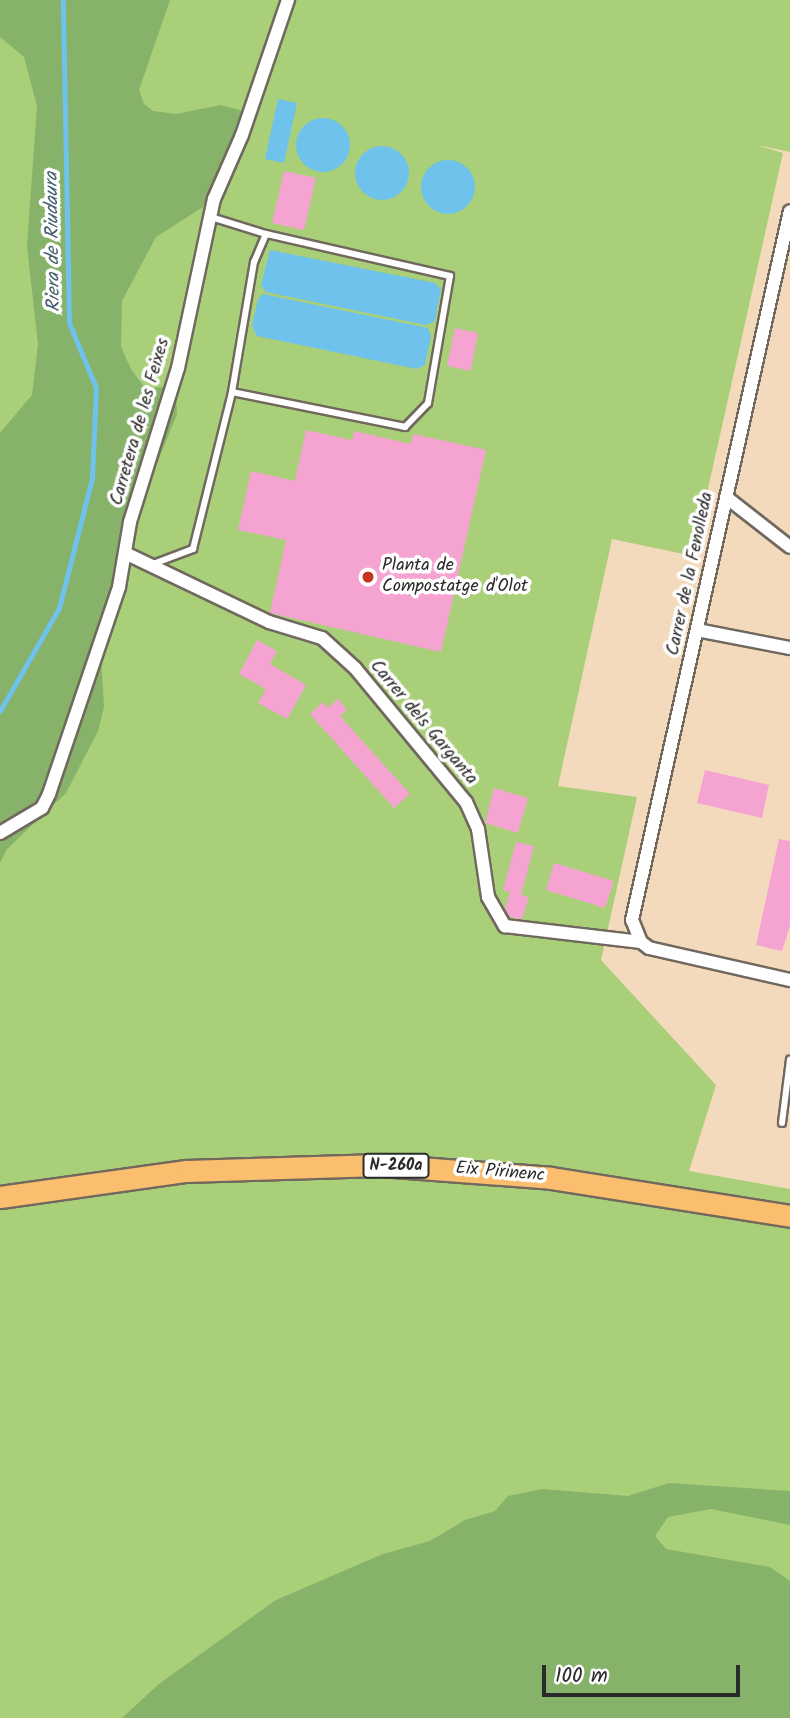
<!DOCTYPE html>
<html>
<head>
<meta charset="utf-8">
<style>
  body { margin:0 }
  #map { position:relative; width:790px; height:1718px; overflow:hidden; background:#f4dabc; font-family:Kalam,sans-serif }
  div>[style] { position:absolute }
  .green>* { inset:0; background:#a9cf79 }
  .forest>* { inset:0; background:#86b269 }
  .water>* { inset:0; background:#6fc2eb }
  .round { border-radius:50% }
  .stream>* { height:4.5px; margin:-2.25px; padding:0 2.25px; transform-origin:2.25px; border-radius:2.25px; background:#6fc2eb }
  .building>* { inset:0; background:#f5a4d1 }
  .roads { filter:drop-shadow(2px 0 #71685e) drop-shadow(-2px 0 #71685e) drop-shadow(0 2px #71685e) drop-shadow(0 -2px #71685e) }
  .service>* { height:6px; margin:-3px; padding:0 3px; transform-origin:3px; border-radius:3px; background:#fff }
  .minor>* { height:12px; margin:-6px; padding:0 6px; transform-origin:6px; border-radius:6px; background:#fff }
  .primary>* { height:21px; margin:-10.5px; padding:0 10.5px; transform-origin:10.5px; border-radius:10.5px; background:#fabe6e }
  .dots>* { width:19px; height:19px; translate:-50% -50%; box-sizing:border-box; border:4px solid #fff; border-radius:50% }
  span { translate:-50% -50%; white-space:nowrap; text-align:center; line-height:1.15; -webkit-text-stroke:7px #fff; paint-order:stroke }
  .shield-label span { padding:2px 5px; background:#fff; border:2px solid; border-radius:5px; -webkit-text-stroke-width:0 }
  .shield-label { font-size:16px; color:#2b2b2b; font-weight:700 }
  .street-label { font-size:18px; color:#2b2b2b }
  .poi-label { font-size:18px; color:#2b2b2b }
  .left { translate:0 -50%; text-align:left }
  .water-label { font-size:19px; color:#43606e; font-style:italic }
  .scale { position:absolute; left:542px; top:1665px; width:198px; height:32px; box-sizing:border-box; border:4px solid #2b2b2b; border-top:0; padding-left:9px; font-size:21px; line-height:24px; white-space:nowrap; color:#2b2b2b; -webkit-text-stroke:5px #fff; paint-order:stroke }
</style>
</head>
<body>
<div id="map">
  <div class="green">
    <div style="clip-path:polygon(0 0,790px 0,790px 152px,757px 145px,783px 153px,693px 556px,612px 539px,558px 786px,637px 797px,601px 960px,716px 1085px,689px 1171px,790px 1189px,790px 1718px,0 1718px)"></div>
  </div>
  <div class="forest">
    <div style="clip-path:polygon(0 0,170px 0,139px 90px,144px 104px,153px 111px,176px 114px,221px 105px,243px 111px,203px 207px,156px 237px,122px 301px,121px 347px,131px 369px,145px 388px,166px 387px,176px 394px,177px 414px,143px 498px,128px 583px,101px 657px,104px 707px,98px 731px,66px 793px,7px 849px,0 863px,0 433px,32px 395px,38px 344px,27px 246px,37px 106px,24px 57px,0 37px)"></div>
    <div style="clip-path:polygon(669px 1483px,790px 1491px,790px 1525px,711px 1509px,668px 1517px,655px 1536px,666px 1549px,770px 1567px,790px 1581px,790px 1718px,122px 1718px,159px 1684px,276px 1600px,383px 1554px,430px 1541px,465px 1520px,495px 1511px,508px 1496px,542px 1489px,628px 1496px)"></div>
  </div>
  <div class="water">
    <div style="clip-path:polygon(278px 99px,297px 103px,284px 163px,265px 159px)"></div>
    <div class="round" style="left:296px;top:118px;width:54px;height:54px"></div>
    <div class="round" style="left:355px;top:146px;width:54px;height:54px"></div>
    <div class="round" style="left:421px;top:160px;width:54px;height:54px"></div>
    <div style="clip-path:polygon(270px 250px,435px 283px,441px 289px,435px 321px,426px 325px,266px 292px,261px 285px)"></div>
    <div style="clip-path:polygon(263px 294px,428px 328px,431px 336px,425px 365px,417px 369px,257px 336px,252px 326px,258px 299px)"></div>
  </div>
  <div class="stream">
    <div style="left:0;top:711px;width:119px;rotate:-60.2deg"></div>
    <div style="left:59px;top:608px;width:133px;rotate:-75.7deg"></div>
    <div style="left:92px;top:479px;width:91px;rotate:-87.5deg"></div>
    <div style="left:96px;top:388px;width:70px;rotate:-112.6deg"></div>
    <div style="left:69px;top:323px;width:323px;rotate:-91.1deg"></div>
  </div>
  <div class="building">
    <div style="clip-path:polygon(284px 171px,316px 178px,304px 230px,272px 223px)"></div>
    <div style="clip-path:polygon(455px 328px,478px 333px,471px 371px,447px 366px)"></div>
    <div style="clip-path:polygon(306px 430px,352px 440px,354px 431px,411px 444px,413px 434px,486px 450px,441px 652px,270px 613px,286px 540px,238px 530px,251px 471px,295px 481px)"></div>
    <div style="clip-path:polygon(257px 640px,277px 651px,270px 664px,306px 685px,287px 719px,258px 703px,266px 689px,239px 674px)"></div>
    <div style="clip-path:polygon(338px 699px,347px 710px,340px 716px,410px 794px,394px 808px,310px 714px,323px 702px,328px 708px)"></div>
    <div style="clip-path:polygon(705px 770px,769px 785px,762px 818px,697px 803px)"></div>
    <div style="clip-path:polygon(494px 788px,528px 798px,518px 833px,485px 823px)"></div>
    <div style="clip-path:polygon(779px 839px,790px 841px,790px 926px,782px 951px,756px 945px)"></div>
    <div style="clip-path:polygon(516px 842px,534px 846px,521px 895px,529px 897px,522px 919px,510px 917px,505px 909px,510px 892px,503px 890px)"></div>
    <div style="clip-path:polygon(554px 863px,614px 881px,605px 908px,546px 890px)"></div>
  </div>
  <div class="roads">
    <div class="service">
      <div style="left:211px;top:217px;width:58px;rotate:17.2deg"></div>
      <div style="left:153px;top:564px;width:43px;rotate:-20.6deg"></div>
      <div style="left:193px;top:549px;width:162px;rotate:-76deg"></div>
      <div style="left:232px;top:392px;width:177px;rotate:11.4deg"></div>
      <div style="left:405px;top:427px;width:33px;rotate:-46deg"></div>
      <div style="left:428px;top:403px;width:129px;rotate:-80.2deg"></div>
      <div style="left:450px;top:276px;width:189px;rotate:-167.1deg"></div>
      <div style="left:266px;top:234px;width:30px;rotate:113deg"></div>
      <div style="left:254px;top:262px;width:132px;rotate:99.6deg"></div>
      <div style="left:782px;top:1123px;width:64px;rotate:-82.8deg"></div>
    </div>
    <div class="minor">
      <div style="left:726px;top:497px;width:81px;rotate:38deg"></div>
      <div style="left:125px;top:553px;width:160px;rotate:25.6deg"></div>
      <div style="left:269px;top:622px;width:55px;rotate:16.8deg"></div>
      <div style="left:322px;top:638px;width:45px;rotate:42.3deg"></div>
      <div style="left:355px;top:668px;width:174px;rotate:50.4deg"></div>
      <div style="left:466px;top:802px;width:30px;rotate:66deg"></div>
      <div style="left:478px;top:829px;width:69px;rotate:81.6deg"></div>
      <div style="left:488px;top:897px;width:34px;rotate:60deg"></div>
      <div style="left:505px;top:926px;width:137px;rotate:6.7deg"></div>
      <div style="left:641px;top:942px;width:10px;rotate:37deg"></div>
      <div style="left:649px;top:948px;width:145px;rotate:12.8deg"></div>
      <div style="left:697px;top:630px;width:95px;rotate:11deg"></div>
      <div style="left:0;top:833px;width:49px;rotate:-30.8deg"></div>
      <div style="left:42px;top:808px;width:16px;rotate:-63deg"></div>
      <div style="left:49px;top:794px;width:219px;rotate:-71.3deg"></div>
      <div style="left:119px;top:587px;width:66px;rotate:-80.4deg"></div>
      <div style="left:130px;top:522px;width:161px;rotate:-72.7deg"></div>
      <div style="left:178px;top:368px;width:173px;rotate:-78deg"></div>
      <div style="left:214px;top:199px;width:70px;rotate:-66.4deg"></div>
      <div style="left:242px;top:135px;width:143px;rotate:-71.2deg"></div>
      <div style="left:641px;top:942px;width:24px;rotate:-112deg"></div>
      <div style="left:632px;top:920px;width:726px;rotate:-77.44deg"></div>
    </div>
    <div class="primary">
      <div style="left:0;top:1197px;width:188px;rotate:-8deg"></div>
      <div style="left:186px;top:1171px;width:194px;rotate:-1.8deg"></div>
      <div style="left:380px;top:1165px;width:171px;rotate:4.3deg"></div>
      <div style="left:551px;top:1178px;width:242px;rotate:9deg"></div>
    </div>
  </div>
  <div class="dots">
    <div style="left:368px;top:577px;background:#c8321e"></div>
  </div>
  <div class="shield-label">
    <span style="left:396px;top:1166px">N-260a</span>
  </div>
  <div class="street-label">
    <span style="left:141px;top:422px;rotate:-74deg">Carretera de les Feixes</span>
    <span style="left:691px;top:574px;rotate:-78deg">Carrer de la Fenolleda</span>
    <span style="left:423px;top:723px;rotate:50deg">Carrer dels Garganta</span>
    <span style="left:500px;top:1173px;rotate:5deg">Eix Pirinenc</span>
  </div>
  <div class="poi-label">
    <span class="left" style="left:382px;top:577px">Planta de<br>Compostatge d'Olot</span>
  </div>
  <div class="water-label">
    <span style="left:54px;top:242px;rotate:-91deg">Riera de Riudaura</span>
  </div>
  <div class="scale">100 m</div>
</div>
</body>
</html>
